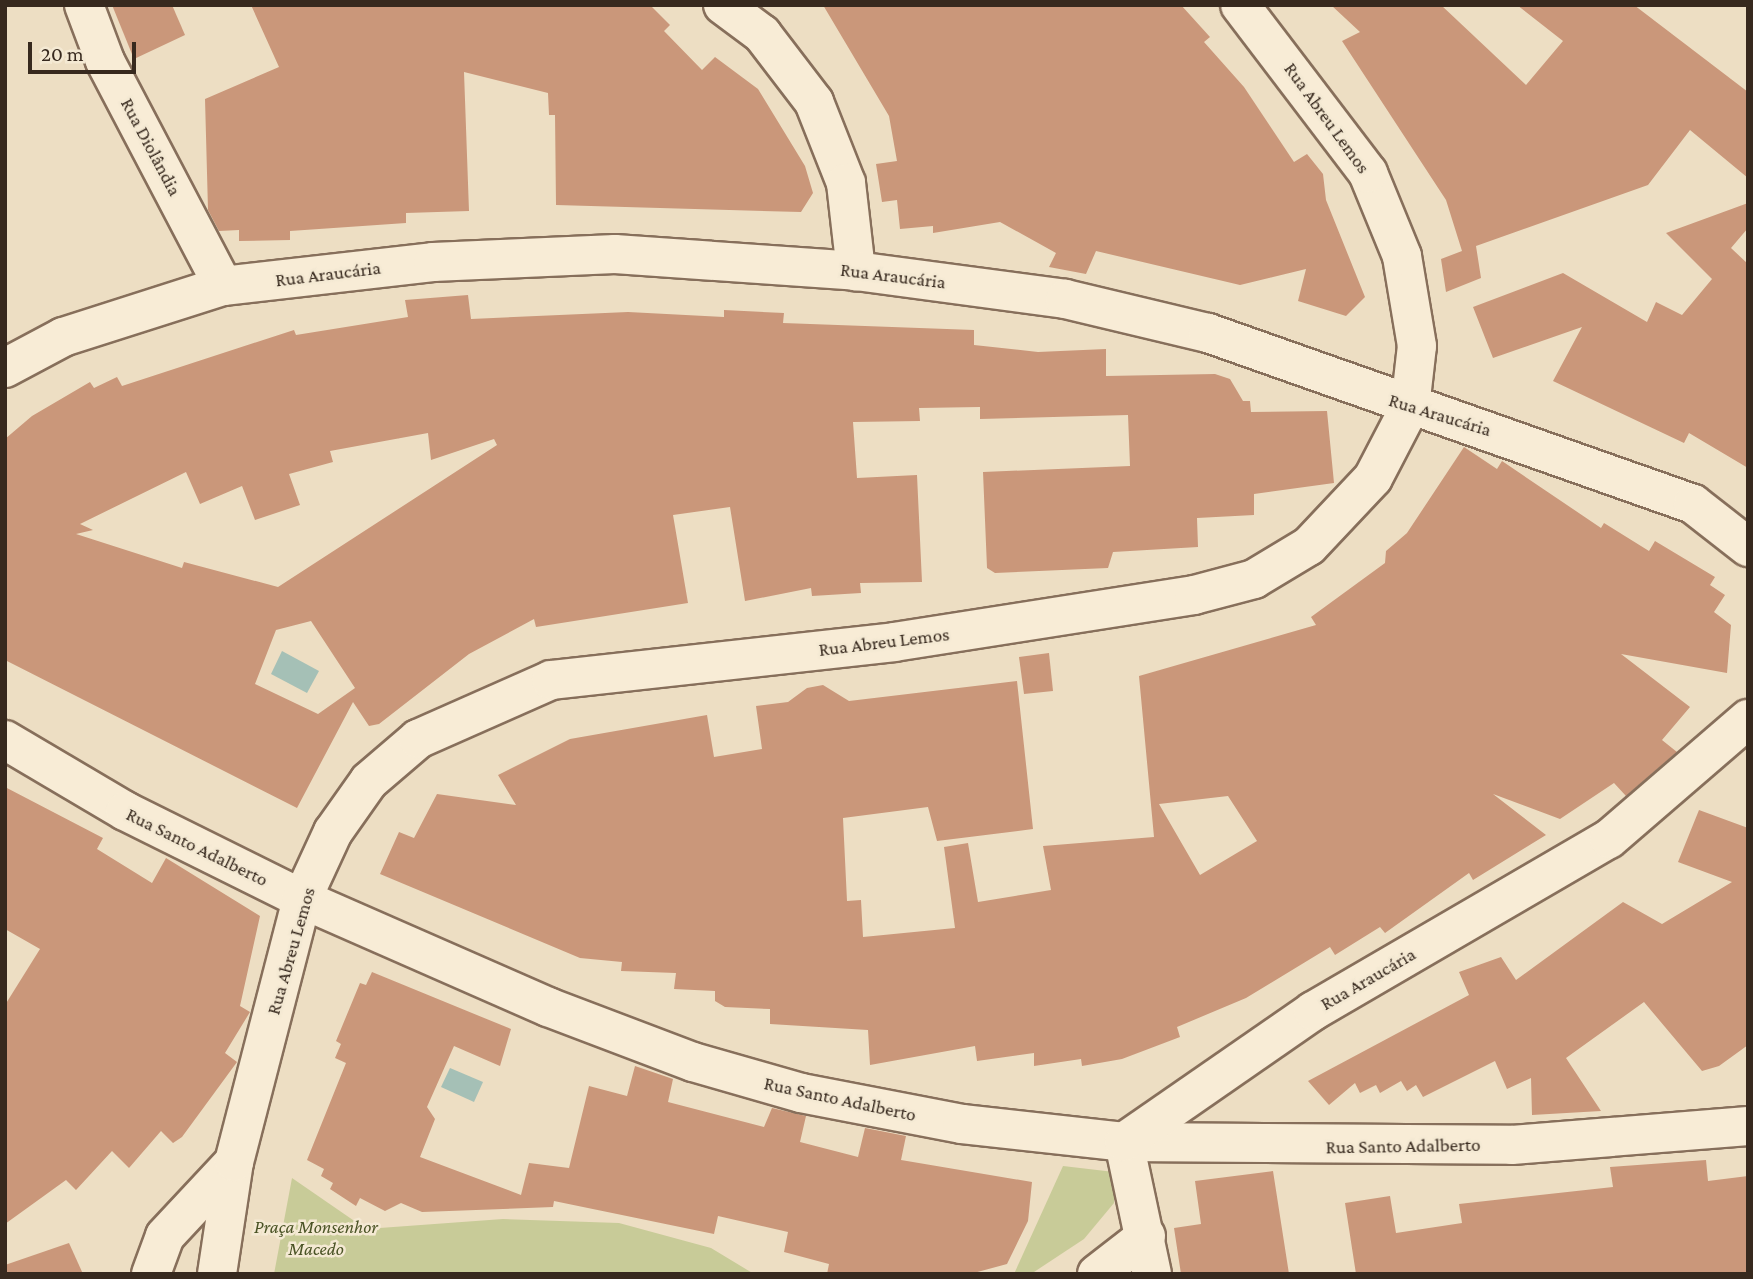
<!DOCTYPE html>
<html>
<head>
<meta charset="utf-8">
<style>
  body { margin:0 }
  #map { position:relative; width:1753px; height:1279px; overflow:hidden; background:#eddec3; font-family:"Crimson Pro",serif }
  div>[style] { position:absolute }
  .green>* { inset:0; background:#c8cb98 }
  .water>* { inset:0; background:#a5c0b6 }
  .building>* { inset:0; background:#ca977a }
  .roads { filter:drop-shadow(2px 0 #876f5b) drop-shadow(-2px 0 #876f5b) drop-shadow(0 2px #876f5b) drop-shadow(0 -2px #876f5b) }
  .minor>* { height:38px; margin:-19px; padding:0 19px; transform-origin:19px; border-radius:19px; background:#f8ecd6 }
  span { translate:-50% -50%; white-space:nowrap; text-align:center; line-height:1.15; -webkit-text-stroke:5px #f4e9d3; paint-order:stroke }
  .street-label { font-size:19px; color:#37291e }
  .park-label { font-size:19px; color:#4a5325; font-style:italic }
  .frame { position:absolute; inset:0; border:7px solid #37291e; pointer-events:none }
  .scale { position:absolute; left:28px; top:42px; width:108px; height:32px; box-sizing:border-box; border:4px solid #37291e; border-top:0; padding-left:9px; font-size:21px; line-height:24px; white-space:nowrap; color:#37291e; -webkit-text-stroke:5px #f4e9d3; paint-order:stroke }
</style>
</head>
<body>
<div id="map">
  <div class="green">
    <div style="clip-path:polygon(1063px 1166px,1114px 1172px,1114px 1203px,1084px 1239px,1031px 1274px,1014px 1274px)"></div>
    <div style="clip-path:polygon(292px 1178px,366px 1229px,503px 1219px,619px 1223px,711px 1248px,754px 1274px,274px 1274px)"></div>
  </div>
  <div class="water">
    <div style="clip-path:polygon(282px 651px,319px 671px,307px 693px,271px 674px)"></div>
    <div style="clip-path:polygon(450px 1068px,483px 1082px,474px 1102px,441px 1087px)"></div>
  </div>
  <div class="building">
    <div style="clip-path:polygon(112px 5px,172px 5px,185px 35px,134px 59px)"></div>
    <div style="clip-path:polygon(251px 5px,650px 5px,670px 25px,664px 31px,702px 70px,715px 57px,758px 89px,805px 166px,813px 193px,801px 212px,556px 205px,555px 115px,549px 115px,548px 93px,464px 72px,469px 211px,406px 213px,406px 223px,290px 231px,290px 240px,239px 241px,239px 230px,219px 231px,208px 210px,205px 99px,279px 67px)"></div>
    <div style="clip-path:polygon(823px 5px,1181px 5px,1210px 37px,1204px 42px,1244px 87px,1294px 162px,1307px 154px,1323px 174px,1326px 200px,1365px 297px,1346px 316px,1298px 301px,1306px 269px,1240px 285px,1096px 251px,1086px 274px,1049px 267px,1056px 253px,1000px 222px,933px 233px,933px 226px,900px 229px,897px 200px,882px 202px,876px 164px,897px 161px,889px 116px)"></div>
    <div style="clip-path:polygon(1331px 5px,1441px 5px,1526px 85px,1563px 41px,1517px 5px,1634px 5px,1748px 92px,1748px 178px,1690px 130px,1648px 185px,1476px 246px,1481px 278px,1446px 292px,1441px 259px,1462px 251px,1446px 200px,1342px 41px,1360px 32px)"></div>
    <div style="clip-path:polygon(1748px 203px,1748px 228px,1731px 248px,1748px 264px,1748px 468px,1689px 433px,1684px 443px,1553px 381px,1582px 327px,1493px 358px,1473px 307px,1563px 273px,1647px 322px,1656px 302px,1682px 315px,1712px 279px,1666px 233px)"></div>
    <div style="clip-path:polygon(evenodd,468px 295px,471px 319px,628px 312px,724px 317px,724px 310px,784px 313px,783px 323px,974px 330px,974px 345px,1038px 352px,1106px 349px,1106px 376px,1215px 374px,1230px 379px,1243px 401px,1250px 401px,1251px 412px,1327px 411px,1334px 483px,1254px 494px,1254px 515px,1197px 518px,1198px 547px,1113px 552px,1108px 568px,995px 573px,987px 568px,983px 472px,1130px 466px,1128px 415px,980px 419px,980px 407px,919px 408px,920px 421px,853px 422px,857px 478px,917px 475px,922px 582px,860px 583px,861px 593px,812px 596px,811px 588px,745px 601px,730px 507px,673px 515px,688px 603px,536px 627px,534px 619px,469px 654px,379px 724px,369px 726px,353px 702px,297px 808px,5px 660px,5px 439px,32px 416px,90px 382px,94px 388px,117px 377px,122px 386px,294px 330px,296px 335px,408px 317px,405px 300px,468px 295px,428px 433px,431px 460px,494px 439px,497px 445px,278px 587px,184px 562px,182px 568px,76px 534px,93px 530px,80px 524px,186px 472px,200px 504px,242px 486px,255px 520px,300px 505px,289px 474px,333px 462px,330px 451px,428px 433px,468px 295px,311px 621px,355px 688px,318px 714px,255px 684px,276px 630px,311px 621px)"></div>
    <div style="clip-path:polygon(evenodd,1464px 447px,1497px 469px,1502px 461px,1601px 528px,1604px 523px,1649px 551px,1655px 541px,1715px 577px,1710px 585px,1725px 595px,1714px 612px,1731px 625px,1727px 673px,1621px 654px,1690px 707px,1662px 740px,1677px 752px,1626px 796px,1614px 783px,1560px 819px,1493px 794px,1546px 835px,1473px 880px,1469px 873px,1385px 933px,1380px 927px,1335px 955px,1330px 947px,1246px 998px,1177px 1027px,1180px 1037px,1122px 1059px,1082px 1066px,1081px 1059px,1034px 1066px,1034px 1053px,977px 1061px,975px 1046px,870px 1065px,868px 1030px,770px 1024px,770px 1009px,725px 1007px,715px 1001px,715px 991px,674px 989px,676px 973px,621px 971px,622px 962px,580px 958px,380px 874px,399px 832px,414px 838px,437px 794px,516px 805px,498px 775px,570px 739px,707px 715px,714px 757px,762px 749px,756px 706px,788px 702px,807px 688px,823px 685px,849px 701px,1017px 681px,1033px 829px,937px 841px,928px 807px,843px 818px,847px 901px,861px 900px,863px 937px,955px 928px,944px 847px,968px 843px,978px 902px,1051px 890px,1043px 846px,1154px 837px,1139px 676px,1316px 625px,1311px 617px,1385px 563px,1386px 551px,1407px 533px,1464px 447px,1228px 796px,1257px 841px,1200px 875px,1159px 804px,1228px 796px)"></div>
    <div style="clip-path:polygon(1049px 653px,1053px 691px,1024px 694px,1019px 657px)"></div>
    <div style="clip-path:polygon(5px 787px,103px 838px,97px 849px,152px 883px,166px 858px,260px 916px,240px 1006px,250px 1012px,225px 1053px,237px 1062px,182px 1137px,173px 1143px,161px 1131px,129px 1168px,112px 1151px,76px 1190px,66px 1180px,5px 1224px,5px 1005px,40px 949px,5px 929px)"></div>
    <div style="clip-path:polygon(1699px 810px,1748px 828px,1748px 1045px,1719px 1066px,1702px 1071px,1644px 1002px,1566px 1058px,1601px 1111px,1532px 1115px,1531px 1078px,1507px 1089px,1495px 1061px,1423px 1097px,1416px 1085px,1407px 1091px,1401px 1081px,1380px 1093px,1376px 1085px,1360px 1093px,1355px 1083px,1329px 1105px,1308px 1081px,1469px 995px,1459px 972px,1501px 957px,1516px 980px,1623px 902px,1662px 924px,1732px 882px,1678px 862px)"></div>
    <div style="clip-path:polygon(372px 972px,511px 1029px,500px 1066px,454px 1046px,427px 1107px,435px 1119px,420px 1157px,521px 1195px,529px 1163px,569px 1168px,589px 1086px,627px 1096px,635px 1066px,673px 1079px,668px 1102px,764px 1127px,772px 1108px,806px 1116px,800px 1142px,858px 1157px,865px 1128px,906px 1136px,901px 1160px,1032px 1182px,1028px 1221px,1007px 1264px,970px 1274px,827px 1274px,829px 1264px,784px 1252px,788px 1232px,718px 1216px,714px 1234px,554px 1201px,553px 1207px,422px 1212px,401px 1203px,385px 1211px,360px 1198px,356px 1206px,330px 1189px,333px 1183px,321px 1176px,324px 1169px,307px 1160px,346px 1063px,335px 1058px,341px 1044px,336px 1041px,360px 983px,366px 985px)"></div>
    <div style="clip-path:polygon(1706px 1160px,1708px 1181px,1748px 1176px,1748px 1274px,1356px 1274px,1345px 1203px,1390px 1196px,1396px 1233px,1462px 1223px,1459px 1204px,1613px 1187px,1610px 1167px)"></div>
    <div style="clip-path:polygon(1273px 1171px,1289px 1274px,1181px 1274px,1174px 1228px,1201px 1224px,1195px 1181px)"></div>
    <div style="clip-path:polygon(69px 1243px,83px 1274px,5px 1274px,5px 1265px)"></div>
  </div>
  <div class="roads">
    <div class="minor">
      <div style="left:84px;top:5px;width:60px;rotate:69.4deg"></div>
      <div style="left:105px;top:61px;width:254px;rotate:62.3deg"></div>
      <div style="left:723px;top:5px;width:49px;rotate:36.6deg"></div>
      <div style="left:762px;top:34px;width:86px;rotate:52.6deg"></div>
      <div style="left:814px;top:102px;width:87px;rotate:68.4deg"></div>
      <div style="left:846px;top:183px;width:89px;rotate:83.5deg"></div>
      <div style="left:5px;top:368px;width:66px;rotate:-28.1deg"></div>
      <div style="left:63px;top:337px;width:168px;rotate:-17.7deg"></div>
      <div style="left:223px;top:286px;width:211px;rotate:-6.5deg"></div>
      <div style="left:433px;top:262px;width:182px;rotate:-2.5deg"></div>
      <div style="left:615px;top:254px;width:242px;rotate:4deg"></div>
      <div style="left:856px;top:271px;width:211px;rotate:7.6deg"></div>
      <div style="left:1065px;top:299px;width:147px;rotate:13.4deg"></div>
      <div style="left:1208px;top:333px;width:514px;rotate:19.42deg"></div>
      <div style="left:1693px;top:504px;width:70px;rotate:38deg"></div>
      <div style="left:5px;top:740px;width:139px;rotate:30.6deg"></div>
      <div style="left:125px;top:811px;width:198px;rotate:26.4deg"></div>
      <div style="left:302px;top:899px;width:269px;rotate:23.7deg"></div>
      <div style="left:548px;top:1007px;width:155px;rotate:20.8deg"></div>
      <div style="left:693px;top:1062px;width:112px;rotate:16deg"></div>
      <div style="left:801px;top:1093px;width:164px;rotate:10.9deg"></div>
      <div style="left:962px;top:1124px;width:163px;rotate:6.3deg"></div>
      <div style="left:1124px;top:1142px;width:388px;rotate:0.4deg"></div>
      <div style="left:1512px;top:1145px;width:237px;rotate:-4.6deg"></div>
      <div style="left:151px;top:1274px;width:40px;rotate:-69.8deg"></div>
      <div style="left:165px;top:1236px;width:101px;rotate:-47deg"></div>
      <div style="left:217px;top:1274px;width:113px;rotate:-81.4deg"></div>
      <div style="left:234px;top:1162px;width:272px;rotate:-75.5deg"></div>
      <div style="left:302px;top:899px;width:74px;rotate:-65.2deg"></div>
      <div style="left:333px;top:832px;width:62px;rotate:-54.8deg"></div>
      <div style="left:369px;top:781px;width:65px;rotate:-40.6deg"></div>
      <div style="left:418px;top:739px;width:145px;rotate:-23.9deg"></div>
      <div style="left:551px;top:680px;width:345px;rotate:-6.3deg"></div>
      <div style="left:894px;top:642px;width:304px;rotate:-8.9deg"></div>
      <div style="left:1194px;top:595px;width:62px;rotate:-14.9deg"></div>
      <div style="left:1254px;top:579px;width:64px;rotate:-31deg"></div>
      <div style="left:1309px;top:546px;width:93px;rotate:-46.7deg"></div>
      <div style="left:1373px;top:478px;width:80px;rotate:-62.5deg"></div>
      <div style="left:1410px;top:407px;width:61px;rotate:-83.5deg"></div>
      <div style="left:1417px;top:346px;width:91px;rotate:-99.5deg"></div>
      <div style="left:1402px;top:256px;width:90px;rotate:-112.3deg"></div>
      <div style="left:1368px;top:173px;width:211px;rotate:-127.3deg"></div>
      <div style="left:1097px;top:1274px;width:62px;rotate:-37.8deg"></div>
      <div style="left:1152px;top:1274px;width:135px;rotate:-102deg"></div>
      <div style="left:1124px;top:1142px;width:230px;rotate:-34.7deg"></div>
      <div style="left:1313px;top:1011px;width:342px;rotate:-30.2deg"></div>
      <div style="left:1609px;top:839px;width:184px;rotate:-40.8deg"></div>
    </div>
  </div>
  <div class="street-label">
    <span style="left:1327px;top:118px;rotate:54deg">Rua Abreu Lemos</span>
    <span style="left:151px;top:147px;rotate:62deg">Rua Diolândia</span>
    <span style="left:328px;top:274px;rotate:-7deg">Rua Araucária</span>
    <span style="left:893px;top:276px;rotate:7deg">Rua Araucária</span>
    <span style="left:1440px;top:415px;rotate:17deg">Rua Araucária</span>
    <span style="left:884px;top:642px;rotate:-7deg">Rua Abreu Lemos</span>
    <span style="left:197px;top:847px;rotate:26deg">Rua Santo Adalberto</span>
    <span style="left:291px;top:951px;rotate:-74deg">Rua Abreu Lemos</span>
    <span style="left:1368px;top:979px;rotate:-30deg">Rua Araucária</span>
    <span style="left:840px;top:1099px;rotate:12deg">Rua Santo Adalberto</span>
    <span style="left:1403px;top:1146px;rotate:-1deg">Rua Santo Adalberto</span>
  </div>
  <div class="park-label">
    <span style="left:316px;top:1238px">Praça Monsenhor<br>Macedo</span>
  </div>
  <div class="frame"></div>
  <div class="scale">20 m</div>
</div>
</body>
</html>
